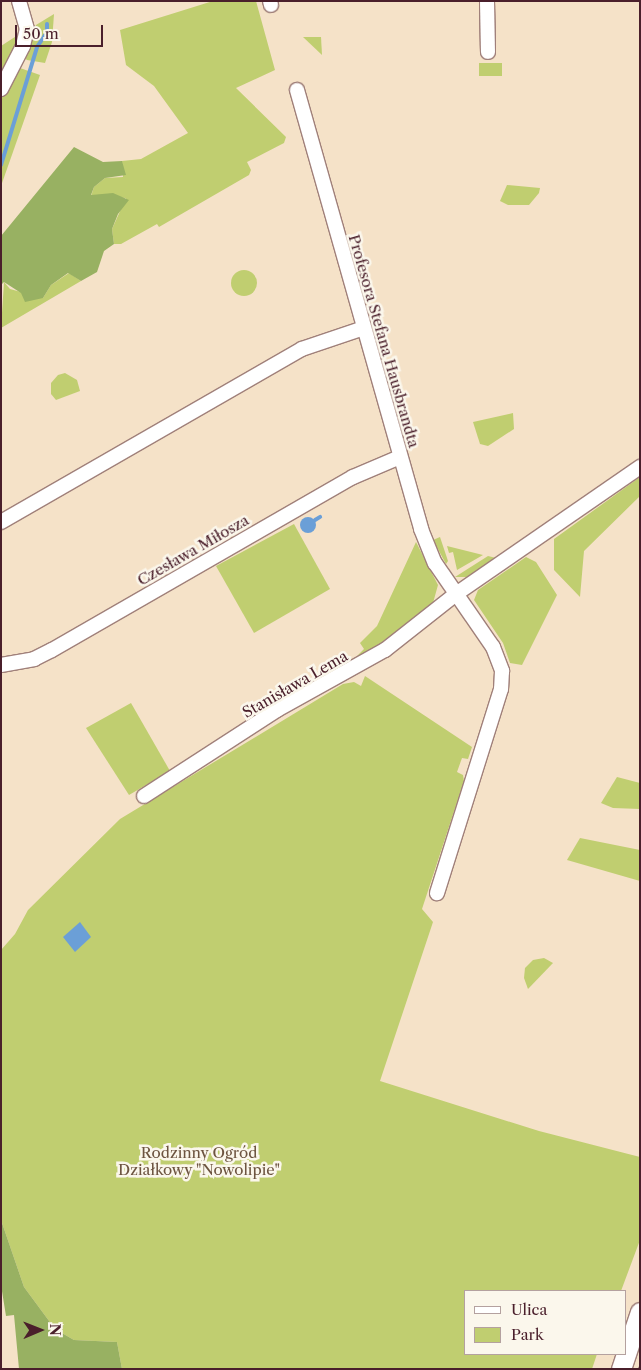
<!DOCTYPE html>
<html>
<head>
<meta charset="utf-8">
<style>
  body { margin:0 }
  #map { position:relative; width:641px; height:1370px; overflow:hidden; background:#f5e2c8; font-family:"Libre Caslon Text",serif }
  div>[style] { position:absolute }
  .green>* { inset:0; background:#c0ce70 }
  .round { border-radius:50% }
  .forest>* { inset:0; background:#98b162 }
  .water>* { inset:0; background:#6b9fd7 }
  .stream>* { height:4px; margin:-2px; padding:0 2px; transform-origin:2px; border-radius:2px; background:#6b9fd7 }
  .roads { filter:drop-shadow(1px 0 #a0807a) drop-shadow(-1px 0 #a0807a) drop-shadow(0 1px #a0807a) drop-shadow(0 -1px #a0807a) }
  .street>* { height:14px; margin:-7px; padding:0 7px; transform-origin:7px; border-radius:7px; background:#fff }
  .secondary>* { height:19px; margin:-9.5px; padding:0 9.5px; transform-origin:9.5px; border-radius:9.5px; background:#fff }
  .tram>* { height:1px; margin:-0.5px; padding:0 0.5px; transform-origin:0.5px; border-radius:0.5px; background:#4a1f2b }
  span { translate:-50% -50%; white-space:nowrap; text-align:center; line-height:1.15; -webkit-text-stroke:5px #fbf7ec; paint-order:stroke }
  .street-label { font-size:15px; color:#4a1f2b }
  .park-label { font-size:15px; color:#6d5440 }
  .frame { position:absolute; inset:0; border:2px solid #4a1f2b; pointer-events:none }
  .legend { position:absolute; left:464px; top:1290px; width:162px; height:65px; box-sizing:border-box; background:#fbf7ec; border:1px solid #b4a19f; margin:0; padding:6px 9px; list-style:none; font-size:15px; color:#4a1f2b }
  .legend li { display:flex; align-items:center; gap:10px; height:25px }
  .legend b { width:25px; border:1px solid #b4a19f }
  .north { position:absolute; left:15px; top:1305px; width:50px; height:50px; -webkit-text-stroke:4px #fbf7ec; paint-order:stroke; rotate:89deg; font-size:14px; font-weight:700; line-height:20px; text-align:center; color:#4a1f2b }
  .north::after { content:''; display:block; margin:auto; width:18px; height:22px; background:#4a1f2b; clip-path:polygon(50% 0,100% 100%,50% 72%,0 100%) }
  .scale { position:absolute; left:15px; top:25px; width:88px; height:22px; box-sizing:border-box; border:2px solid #4a1f2b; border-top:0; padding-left:6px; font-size:15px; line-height:18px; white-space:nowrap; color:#4a1f2b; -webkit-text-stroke:4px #fbf7ec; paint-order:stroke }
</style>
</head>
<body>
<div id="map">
  <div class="green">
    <div style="clip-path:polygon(213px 1px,256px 1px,275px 70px,236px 88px,286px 137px,284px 143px,247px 162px,251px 170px,249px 175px,159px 227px,157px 224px,121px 244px,114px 244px,112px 229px,126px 198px,91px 196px,94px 187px,105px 178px,123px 177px,122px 161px,141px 159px,188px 133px,154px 86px,126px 65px,120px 30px)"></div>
    <div style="clip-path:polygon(54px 14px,52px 42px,45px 63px,27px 60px,22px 56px,36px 25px)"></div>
    <div style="clip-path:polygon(21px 33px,1px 79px,1px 46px)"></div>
    <div style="clip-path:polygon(303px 37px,321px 37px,322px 55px)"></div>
    <div style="clip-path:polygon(479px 63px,502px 63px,502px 76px,479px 76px)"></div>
    <div style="clip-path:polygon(20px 68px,40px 75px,1px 186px,1px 97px)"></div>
    <div style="clip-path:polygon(507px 185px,540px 188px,539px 193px,529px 205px,508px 205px,500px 201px)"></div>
    <div class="round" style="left:231px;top:270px;width:26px;height:26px"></div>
    <div style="clip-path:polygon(69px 273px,81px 281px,1px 328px,4px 282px,10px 289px,43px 298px,51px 285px)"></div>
    <div style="clip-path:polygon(65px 373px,77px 380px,80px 391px,56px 400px,51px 394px,51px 383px,58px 375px)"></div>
    <div style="clip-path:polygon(513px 413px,514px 429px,488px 446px,480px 444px,473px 422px)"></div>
    <div style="clip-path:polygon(640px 477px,640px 496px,584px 551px,580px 597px,554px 570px,554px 539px)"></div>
    <div style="clip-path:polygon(294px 524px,330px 589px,254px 633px,216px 566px)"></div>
    <div style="clip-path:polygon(440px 537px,448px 561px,446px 564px,433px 540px)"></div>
    <div style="clip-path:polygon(416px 542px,438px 585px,433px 603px,360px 660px,357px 656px,364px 649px,360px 643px,377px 626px)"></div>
    <div style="clip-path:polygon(447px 546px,483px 555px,457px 570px,453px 552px,449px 553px)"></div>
    <div style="clip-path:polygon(488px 556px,496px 558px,470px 577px,455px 577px)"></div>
    <div style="clip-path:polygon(526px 557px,536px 562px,557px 595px,522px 665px,510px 663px,503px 643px,474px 600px,478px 590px)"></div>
    <div style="clip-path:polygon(365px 676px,472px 747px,468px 759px,462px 758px,457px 772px,463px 775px,464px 781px,422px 909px,433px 922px,380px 1081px,539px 1131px,640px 1157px,640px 1240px,621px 1291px,465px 1291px,465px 1354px,597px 1354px,592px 1369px,122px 1369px,117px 1342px,74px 1340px,55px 1329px,24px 1287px,1px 1220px,1px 950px,15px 934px,28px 910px,120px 819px,343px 684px,354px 682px,361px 686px)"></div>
    <div style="clip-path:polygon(131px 703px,170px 771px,129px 795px,86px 728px)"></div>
    <div style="clip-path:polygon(617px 777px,640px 783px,640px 809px,613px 808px,601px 803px)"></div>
    <div style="clip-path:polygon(580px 838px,640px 850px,640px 881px,567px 860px)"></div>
    <div style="clip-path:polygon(544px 958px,553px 963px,528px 989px,524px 978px,525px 968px,533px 960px)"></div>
  </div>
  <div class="forest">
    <div style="clip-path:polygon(74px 147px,103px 162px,122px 161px,126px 175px,105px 178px,94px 187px,91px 195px,113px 193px,129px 200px,118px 214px,112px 229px,114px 244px,104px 251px,97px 272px,81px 281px,68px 273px,51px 285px,43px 298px,25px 302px,21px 293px,4px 282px,1px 285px,1px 236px)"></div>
    <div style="clip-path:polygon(1px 1220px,24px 1287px,55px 1329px,74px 1340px,117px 1342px,122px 1369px,19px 1369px,14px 1315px,6px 1316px,1px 1285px)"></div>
  </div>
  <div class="water">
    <div class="round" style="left:300px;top:517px;width:16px;height:16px"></div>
    <div style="clip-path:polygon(80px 922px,91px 937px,75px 952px,63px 937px)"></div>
  </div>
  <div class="stream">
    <div style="left:1px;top:165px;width:123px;rotate:-73deg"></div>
    <div style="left:37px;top:47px;width:18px;rotate:-56deg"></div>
    <div style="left:47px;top:32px;width:8px;rotate:-90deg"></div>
    <div style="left:315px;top:520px;width:6px;rotate:-31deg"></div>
  </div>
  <div class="roads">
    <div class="street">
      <div style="left:270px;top:1px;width:4px;rotate:76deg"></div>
      <div style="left:487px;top:1px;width:51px;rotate:88.9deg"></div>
      <div style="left:1px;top:89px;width:48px;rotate:-62.9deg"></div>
      <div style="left:23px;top:46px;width:17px;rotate:-77deg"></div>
      <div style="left:27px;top:29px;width:29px;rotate:-106deg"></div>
      <div style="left:297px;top:90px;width:456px;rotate:74.2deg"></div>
      <div style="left:421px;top:529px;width:37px;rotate:68deg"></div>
      <div style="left:435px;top:563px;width:102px;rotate:55.4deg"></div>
      <div style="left:493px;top:647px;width:26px;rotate:69deg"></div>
      <div style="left:502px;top:671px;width:18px;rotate:93deg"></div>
      <div style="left:501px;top:689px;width:214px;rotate:107.4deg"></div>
      <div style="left:1px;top:522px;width:347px;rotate:-29.9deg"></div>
      <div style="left:302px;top:349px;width:65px;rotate:-18.7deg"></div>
      <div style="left:1px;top:665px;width:34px;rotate:-10deg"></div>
      <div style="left:34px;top:659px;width:20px;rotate:-27deg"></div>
      <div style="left:52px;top:650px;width:347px;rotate:-29.9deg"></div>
      <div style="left:353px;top:477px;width:51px;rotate:-23.1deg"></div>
      <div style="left:144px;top:796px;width:158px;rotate:-32.9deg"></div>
      <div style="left:277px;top:710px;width:124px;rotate:-29.1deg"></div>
      <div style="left:385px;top:650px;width:90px;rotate:-38.3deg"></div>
      <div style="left:456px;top:594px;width:224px;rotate:-34.6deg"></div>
    </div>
    <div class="secondary">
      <div style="left:621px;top:1369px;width:60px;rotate:-71.6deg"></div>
    </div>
  </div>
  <div class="tram">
    <div style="left:638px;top:1369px;width:6px;rotate:-72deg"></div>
  </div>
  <div class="street-label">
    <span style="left:384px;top:341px;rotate:74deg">Profesora Stefana Hausbrandta</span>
    <span style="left:193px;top:550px;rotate:-30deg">Czesława Miłosza</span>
    <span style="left:295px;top:684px;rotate:-30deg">Stanisława Lema</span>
  </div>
  <div class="park-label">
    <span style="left:199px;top:1161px">Rodzinny Ogród<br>Działkowy "Nowolipie"</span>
  </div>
  <div class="frame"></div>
  <ul class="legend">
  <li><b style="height:6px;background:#fff"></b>Ulica</li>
  <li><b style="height:14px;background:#c0ce70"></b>Park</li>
  </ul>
  <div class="north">N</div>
  <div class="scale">50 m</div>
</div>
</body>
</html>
